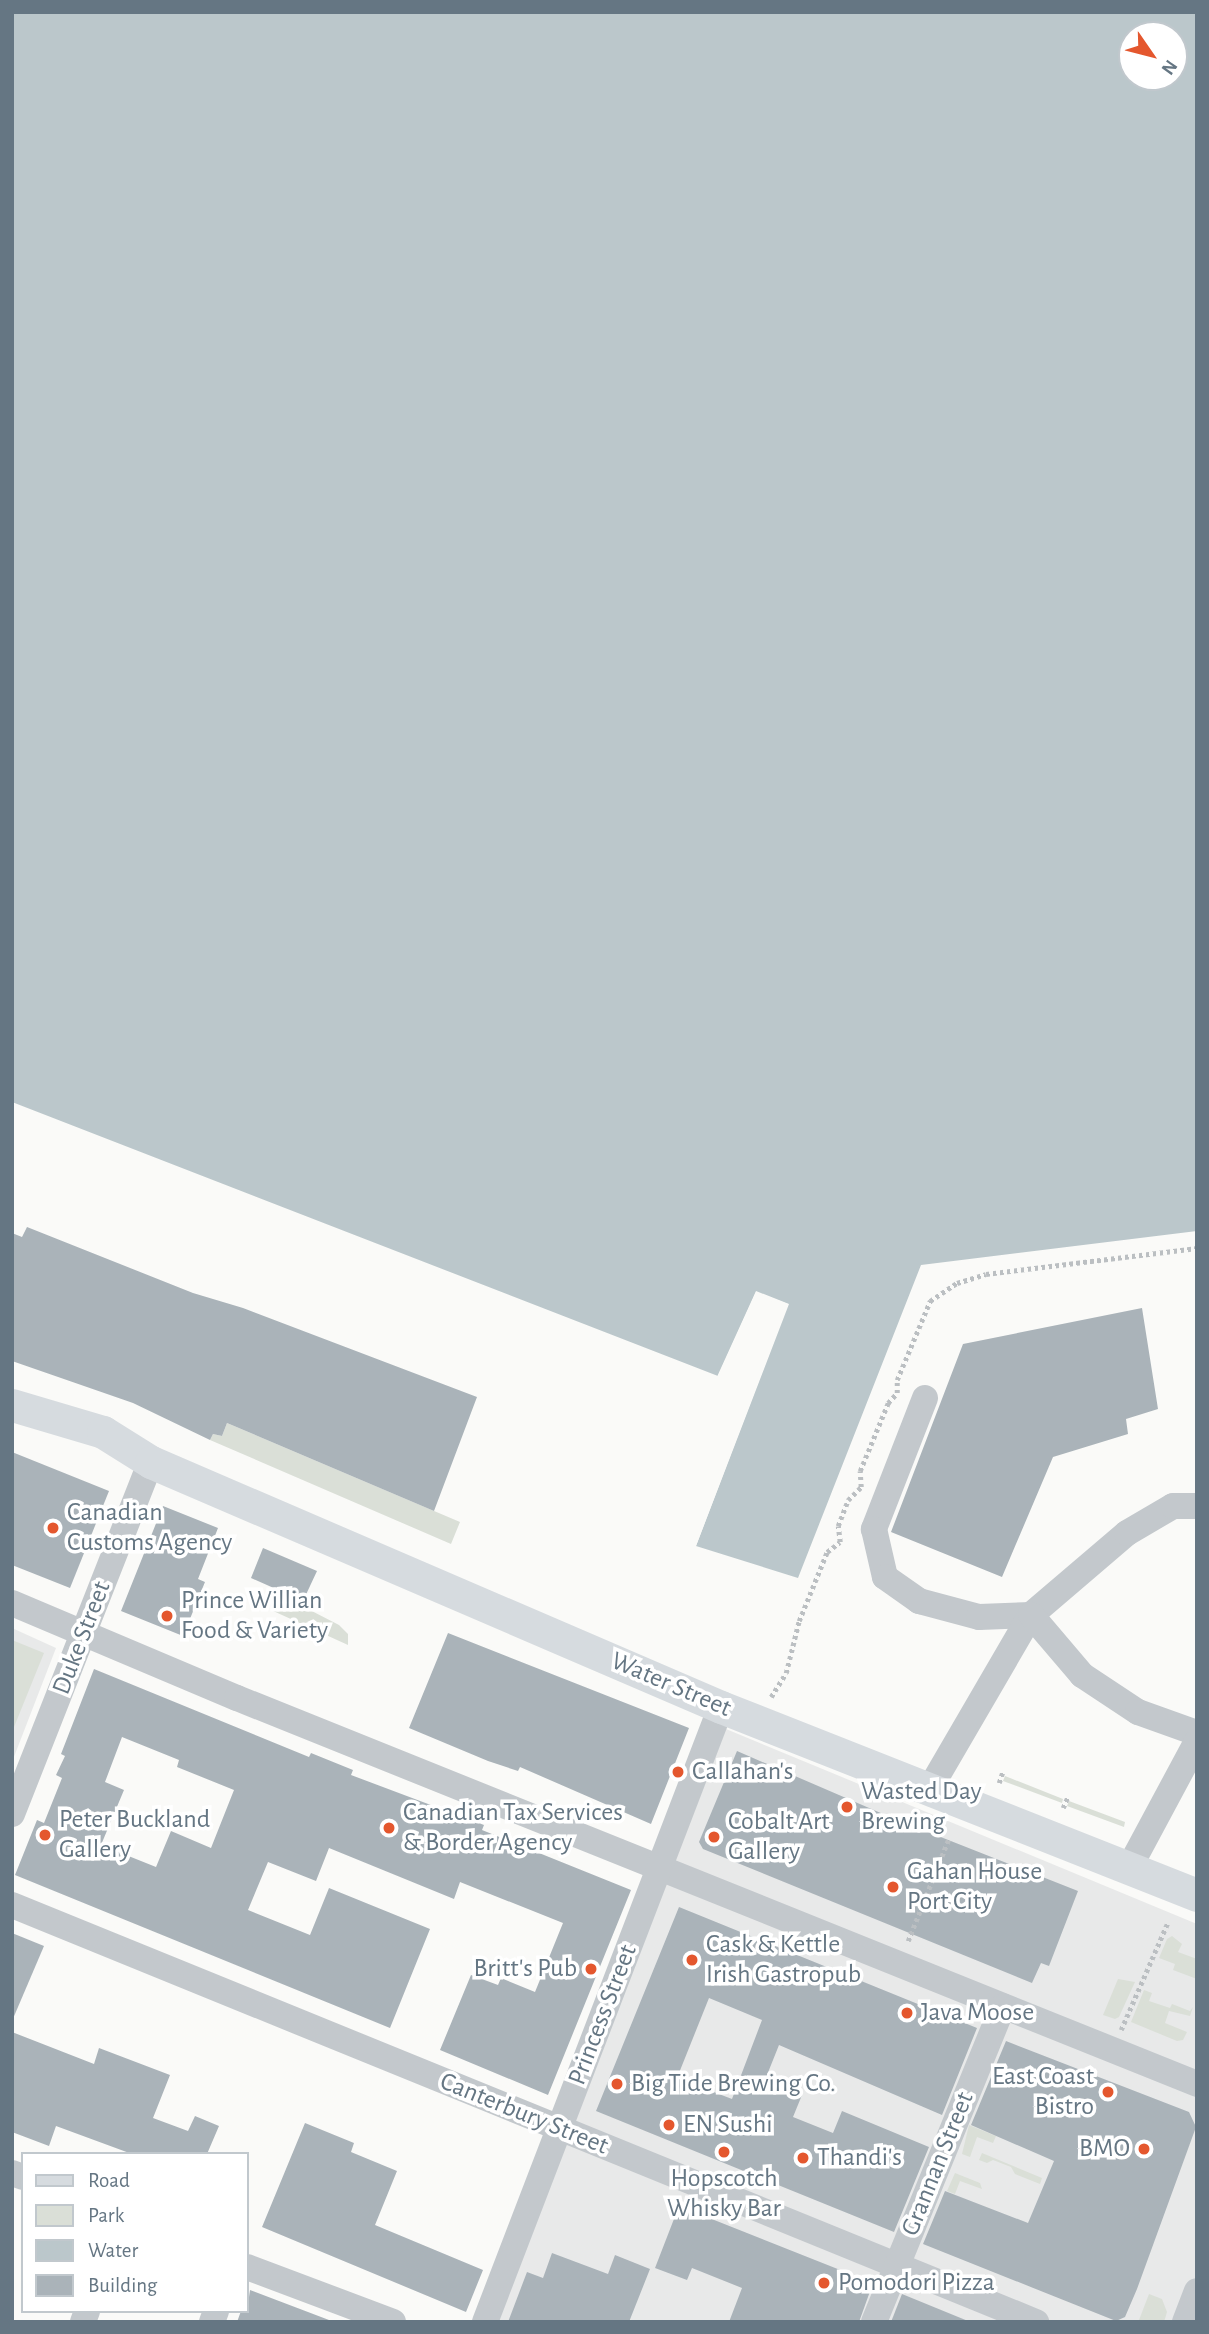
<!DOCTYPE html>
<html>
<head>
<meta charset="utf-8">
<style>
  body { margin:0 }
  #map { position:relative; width:1209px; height:2334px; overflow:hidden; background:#fafaf8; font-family:"Alegreya Sans",sans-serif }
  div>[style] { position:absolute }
  .built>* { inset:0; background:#e8e9e9 }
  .green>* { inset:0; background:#dadfd7 }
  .water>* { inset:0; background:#bbc7cb }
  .pier>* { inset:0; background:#fafaf8 }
  .building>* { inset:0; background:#aab3b9 }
  .path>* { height:4.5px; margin-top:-2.25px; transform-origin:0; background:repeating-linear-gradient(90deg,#bbbfc2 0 3.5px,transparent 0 7px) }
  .minor>* { height:26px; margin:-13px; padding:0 13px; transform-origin:13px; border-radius:13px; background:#c3c8cc }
  .major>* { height:33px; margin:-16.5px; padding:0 16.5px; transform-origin:16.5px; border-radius:16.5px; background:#d6dbdf }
  .dots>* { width:19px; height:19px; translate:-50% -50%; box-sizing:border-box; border:4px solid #fff; border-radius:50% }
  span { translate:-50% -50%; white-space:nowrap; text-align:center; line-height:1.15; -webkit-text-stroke:7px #fff; paint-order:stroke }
  .poi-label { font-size:26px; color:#657683 }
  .left { translate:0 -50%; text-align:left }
  .right { translate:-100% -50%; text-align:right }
  .street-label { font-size:26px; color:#657683 }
  .frame { position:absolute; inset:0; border:14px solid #657683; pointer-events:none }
  .legend { position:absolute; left:21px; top:2152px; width:228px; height:161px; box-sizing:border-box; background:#fff; border:2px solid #c1c8cd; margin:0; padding:9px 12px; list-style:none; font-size:21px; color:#657683 }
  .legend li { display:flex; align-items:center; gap:14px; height:35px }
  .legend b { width:35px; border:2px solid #c1c8cd }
  .north { position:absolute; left:1118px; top:21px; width:70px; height:70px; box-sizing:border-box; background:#fff; border:2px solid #c1c8cd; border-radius:50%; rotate:125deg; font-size:19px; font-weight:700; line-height:28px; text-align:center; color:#657683 }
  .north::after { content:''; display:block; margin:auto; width:24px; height:32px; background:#e4572e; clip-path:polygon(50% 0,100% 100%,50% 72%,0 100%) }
</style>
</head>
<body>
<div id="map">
  <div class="built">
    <div style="clip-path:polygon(12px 1628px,56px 1648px,12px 1762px)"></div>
    <div style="clip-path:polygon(726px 1729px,1197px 1924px,1197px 2322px,497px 2322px)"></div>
  </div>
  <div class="green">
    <div style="clip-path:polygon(227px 1423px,460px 1522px,451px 1544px,210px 1440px,213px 1434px,222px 1436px)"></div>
    <div style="clip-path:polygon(276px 1599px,292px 1606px,294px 1603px,304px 1607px,339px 1625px,348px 1634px,348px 1645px,271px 1610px)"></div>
    <div style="clip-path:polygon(12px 1640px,44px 1653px,12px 1732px)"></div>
    <div style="clip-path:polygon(1005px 1776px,1063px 1799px,1062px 1803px,1003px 1781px)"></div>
    <div style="clip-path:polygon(1069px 1801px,1125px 1822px,1124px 1827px,1067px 1806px)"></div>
    <div style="clip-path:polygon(1172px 1936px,1182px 1944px,1178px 1952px,1197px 1959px,1197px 1979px,1173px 1970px,1175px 1964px,1159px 1958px,1167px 1939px)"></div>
    <div style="clip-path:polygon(1118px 1979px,1135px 1982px,1119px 2017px,1115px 2019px,1103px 2015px)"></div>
    <div style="clip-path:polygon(1144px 1990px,1152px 1993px,1149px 2001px,1170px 2008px,1172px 2004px,1190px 2011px,1193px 2007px,1190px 2016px,1169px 2011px,1165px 2023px,1187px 2032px,1183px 2040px,1177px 2041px,1131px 2022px)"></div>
    <div style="clip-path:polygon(969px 2125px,996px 2136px,993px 2143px,977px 2137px,970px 2157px,962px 2154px)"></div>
    <div style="clip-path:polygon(982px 2153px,1042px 2178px,1040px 2184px,1015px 2174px,1011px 2167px,993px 2160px,987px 2163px,979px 2160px)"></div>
    <div style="clip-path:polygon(955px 2173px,980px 2183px,982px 2189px,960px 2181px,955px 2194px,947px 2191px)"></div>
    <div style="clip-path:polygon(1149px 2294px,1162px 2299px,1167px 2312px,1164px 2322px,1139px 2320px)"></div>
  </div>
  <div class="water">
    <div style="clip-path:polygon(evenodd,12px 12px,1197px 12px,1197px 1231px,921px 1265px,798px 1578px,696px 1546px,788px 1304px,756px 1292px,718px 1376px,12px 1102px,12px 12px,1132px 35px,1174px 35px,1174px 77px,1132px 77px,1132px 35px)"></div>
  </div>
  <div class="pier">
    <div style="clip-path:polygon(756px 1291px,789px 1304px,696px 1546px,693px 1544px,784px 1306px,758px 1296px,721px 1378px,716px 1379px)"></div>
  </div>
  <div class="building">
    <div style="clip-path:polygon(27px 1227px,193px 1293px,243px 1308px,477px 1397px,434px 1511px,227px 1423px,222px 1436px,213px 1434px,210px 1440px,133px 1403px,12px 1361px,12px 1233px,22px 1237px)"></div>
    <div style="clip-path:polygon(1142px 1308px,1158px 1409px,1126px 1419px,1128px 1434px,1053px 1457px,1002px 1577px,891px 1532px,963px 1344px)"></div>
    <div style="clip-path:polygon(12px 1452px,109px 1491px,70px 1588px,12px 1565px)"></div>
    <div style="clip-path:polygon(163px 1506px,218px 1528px,198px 1579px,205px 1582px,183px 1636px,121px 1611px)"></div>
    <div style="clip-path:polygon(263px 1548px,317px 1571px,303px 1601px,251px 1578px)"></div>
    <div style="clip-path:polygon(448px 1633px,689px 1728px,651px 1824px,520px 1767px,518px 1771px,488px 1761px,409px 1728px)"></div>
    <div style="clip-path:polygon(evenodd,94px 1669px,309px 1757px,311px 1753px,353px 1770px,351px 1775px,484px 1825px,482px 1830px,631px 1890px,548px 2095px,440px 2050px,471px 1975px,498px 1985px,501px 1978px,535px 1992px,563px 1923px,460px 1882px,454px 1899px,329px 1848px,316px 1881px,268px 1862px,248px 1910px,310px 1935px,329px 1888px,430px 1929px,390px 2028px,15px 1875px,37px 1820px,44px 1823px,62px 1778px,56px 1775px,65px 1756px,61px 1754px,94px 1669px,122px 1737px,179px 1760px,177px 1767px,234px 1790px,211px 1848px,171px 1831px,156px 1867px,101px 1845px,124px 1790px,105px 1782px,122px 1737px)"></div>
    <div style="clip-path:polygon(737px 1751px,890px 1817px,1078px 1891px,1049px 1966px,1041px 1963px,1032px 1983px,703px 1849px,699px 1842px)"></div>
    <div style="clip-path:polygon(evenodd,679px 1907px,977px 2028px,942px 2115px,779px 2045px,765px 2080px,802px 2095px,793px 2117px,833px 2133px,842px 2111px,929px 2147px,894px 2232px,596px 2111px,679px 1907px,709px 1998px,762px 2020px,732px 2099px,677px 2078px,709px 1998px)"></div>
    <div style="clip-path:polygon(12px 1933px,44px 1946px,12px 2021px)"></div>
    <div style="clip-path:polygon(12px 2032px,94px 2064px,99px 2048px,170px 2075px,153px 2118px,188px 2131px,195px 2116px,219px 2126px,207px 2154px,132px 2154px,56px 2126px,49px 2146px,12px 2132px)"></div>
    <div style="clip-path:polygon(1006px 2041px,1189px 2112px,1196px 2127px,1137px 2289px,1125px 2317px,1116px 2321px,923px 2244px,945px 2191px,1028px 2223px,1054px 2161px,971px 2125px)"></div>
    <div style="clip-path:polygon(305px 2123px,354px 2143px,351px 2152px,397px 2171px,375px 2225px,483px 2270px,466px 2312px,262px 2227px)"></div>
    <div style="clip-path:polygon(679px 2206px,873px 2283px,859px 2322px,729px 2322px,742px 2288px,692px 2268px,687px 2280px,655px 2268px)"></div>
    <div style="clip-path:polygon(552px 2253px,608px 2274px,615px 2255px,650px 2269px,629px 2322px,508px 2322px,527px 2272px,543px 2278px)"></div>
    <div style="clip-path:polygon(250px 2290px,329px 2320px,329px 2322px,237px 2322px,241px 2311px,247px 2311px)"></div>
    <div style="clip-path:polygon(902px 2294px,968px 2321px,968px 2322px,891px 2322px)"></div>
  </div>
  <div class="path">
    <div style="left:771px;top:1697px;width:28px;rotate:-58deg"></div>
    <div style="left:786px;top:1673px;width:54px;rotate:-76deg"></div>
    <div style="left:799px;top:1621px;width:74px;rotate:-67.9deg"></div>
    <div style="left:827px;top:1552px;width:16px;rotate:-38deg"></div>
    <div style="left:840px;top:1542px;width:16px;rotate:-97deg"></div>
    <div style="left:838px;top:1526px;width:28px;rotate:-69deg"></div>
    <div style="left:848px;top:1500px;width:18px;rotate:-45deg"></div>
    <div style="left:861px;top:1487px;width:16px;rotate:-94deg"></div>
    <div style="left:860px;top:1471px;width:74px;rotate:-67.6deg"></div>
    <div style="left:888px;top:1403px;width:13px;rotate:-48deg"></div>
    <div style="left:897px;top:1393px;width:13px;rotate:-90deg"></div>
    <div style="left:897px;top:1380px;width:86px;rotate:-67.3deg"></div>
    <div style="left:930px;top:1301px;width:32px;rotate:-34deg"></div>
    <div style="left:957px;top:1283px;width:30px;rotate:-17deg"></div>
    <div style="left:986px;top:1274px;width:213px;rotate:-7deg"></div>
    <div style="left:999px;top:1783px;width:13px;rotate:-72deg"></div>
    <div style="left:1063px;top:1808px;width:13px;rotate:-67deg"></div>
    <div style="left:908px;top:1941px;width:111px;rotate:-68.3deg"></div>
    <div style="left:1121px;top:2030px;width:116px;rotate:-66.5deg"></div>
  </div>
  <div class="minor">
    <div style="left:925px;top:1398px;width:141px;rotate:111.3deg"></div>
    <div style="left:874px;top:1529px;width:49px;rotate:77.1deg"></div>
    <div style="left:885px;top:1577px;width:42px;rotate:35.2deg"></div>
    <div style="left:919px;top:1601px;width:62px;rotate:14.9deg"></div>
    <div style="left:979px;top:1617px;width:52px;rotate:-2.2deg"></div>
    <div style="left:1031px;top:1615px;width:126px;rotate:-40.5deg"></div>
    <div style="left:1127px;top:1533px;width:53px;rotate:-30.4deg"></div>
    <div style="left:1173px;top:1506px;width:24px"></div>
    <div style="left:12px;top:1603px;width:244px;rotate:22.9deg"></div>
    <div style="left:237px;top:1698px;width:1035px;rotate:21.9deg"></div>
    <div style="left:929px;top:1790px;width:203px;rotate:-59.8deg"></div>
    <div style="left:1031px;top:1615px;width:79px;rotate:49.6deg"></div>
    <div style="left:1082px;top:1675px;width:67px;rotate:33.5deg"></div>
    <div style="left:1138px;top:1712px;width:63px;rotate:19.6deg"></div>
    <div style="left:12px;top:1814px;width:378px;rotate:-68.5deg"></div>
    <div style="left:1129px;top:1868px;width:144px;rotate:-61.8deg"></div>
    <div style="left:12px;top:1905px;width:1106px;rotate:22.16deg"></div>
    <div style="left:12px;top:2173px;width:12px;rotate:20deg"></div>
    <div style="left:247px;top:2267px;width:156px;rotate:20.6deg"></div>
    <div style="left:83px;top:2322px;width:12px;rotate:-70deg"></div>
    <div style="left:212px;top:2322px;width:12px;rotate:-70deg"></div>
    <div style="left:485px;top:2322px;width:659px;rotate:-69.01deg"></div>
    <div style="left:874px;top:2322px;width:341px;rotate:-67.8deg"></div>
    <div style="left:1185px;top:2322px;width:33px;rotate:-69deg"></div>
  </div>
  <div class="major">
    <div style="left:12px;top:1405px;width:95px;rotate:16.5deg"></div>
    <div style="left:103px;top:1432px;width:57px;rotate:32deg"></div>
    <div style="left:151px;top:1462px;width:620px;rotate:23.26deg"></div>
    <div style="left:721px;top:1707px;width:512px;rotate:21.55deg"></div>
  </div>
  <div class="dots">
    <div style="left:53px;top:1528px;background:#e4572e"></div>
    <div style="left:167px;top:1616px;background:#e4572e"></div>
    <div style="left:678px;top:1772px;background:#e4572e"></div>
    <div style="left:847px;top:1807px;background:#e4572e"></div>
    <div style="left:389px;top:1828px;background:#e4572e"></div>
    <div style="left:45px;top:1835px;background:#e4572e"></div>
    <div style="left:714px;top:1837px;background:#e4572e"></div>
    <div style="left:893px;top:1887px;background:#e4572e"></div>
    <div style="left:692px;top:1960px;background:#e4572e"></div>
    <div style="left:591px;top:1969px;background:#e4572e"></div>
    <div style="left:907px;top:2013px;background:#e4572e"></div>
    <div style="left:617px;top:2084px;background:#e4572e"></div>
    <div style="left:1108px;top:2092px;background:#e4572e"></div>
    <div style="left:669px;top:2125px;background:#e4572e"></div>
    <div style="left:1144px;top:2149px;background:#e4572e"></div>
    <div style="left:724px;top:2152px;background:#e4572e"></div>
    <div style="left:803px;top:2158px;background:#e4572e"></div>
    <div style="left:824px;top:2283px;background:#e4572e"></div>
  </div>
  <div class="poi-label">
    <span class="left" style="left:67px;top:1528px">Canadian<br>Customs Agency</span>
    <span class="left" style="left:181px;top:1616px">Prince Willian<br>Food &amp; Variety</span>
    <span class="left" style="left:692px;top:1772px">Callahan's</span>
    <span class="left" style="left:861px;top:1807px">Wasted Day<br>Brewing</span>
    <span class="left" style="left:403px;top:1828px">Canadian Tax Services<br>&amp; Border Agency</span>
    <span class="left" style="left:59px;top:1835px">Peter Buckland<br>Gallery</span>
    <span class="left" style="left:728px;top:1837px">Cobalt Art<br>Gallery</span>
    <span class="left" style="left:907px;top:1887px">Gahan House<br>Port City</span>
    <span class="left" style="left:706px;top:1960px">Cask &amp; Kettle<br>Irish Gastropub</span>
    <span class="right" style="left:577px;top:1969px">Britt's Pub</span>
    <span class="left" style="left:921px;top:2013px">Java Moose</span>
    <span class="right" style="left:1094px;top:2092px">East Coast<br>Bistro</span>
    <span class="left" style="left:631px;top:2084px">Big Tide Brewing Co.</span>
    <span class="left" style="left:683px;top:2125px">EN Sushi</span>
    <span class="right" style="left:1130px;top:2149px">BMO</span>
    <span class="left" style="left:817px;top:2158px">Thandi's</span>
    <span style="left:724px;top:2194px">Hopscotch<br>Whisky Bar</span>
    <span class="left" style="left:838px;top:2283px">Pomodori Pizza</span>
  </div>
  <div class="street-label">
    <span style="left:82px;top:1638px;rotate:-69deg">Duke Street</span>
    <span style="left:671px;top:1685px;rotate:23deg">Water Street</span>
    <span style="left:603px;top:2015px;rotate:-69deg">Princess Street</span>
    <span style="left:524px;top:2114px;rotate:22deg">Canterbury Street</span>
    <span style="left:938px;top:2164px;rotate:-68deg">Grannan Street</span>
  </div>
  <div class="frame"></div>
  <ul class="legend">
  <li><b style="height:9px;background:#d6dbdf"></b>Road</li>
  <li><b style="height:19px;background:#dadfd7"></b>Park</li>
  <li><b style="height:19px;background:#bbc7cb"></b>Water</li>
  <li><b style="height:19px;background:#aab3b9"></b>Building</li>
  </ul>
  <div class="north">N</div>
</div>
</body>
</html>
